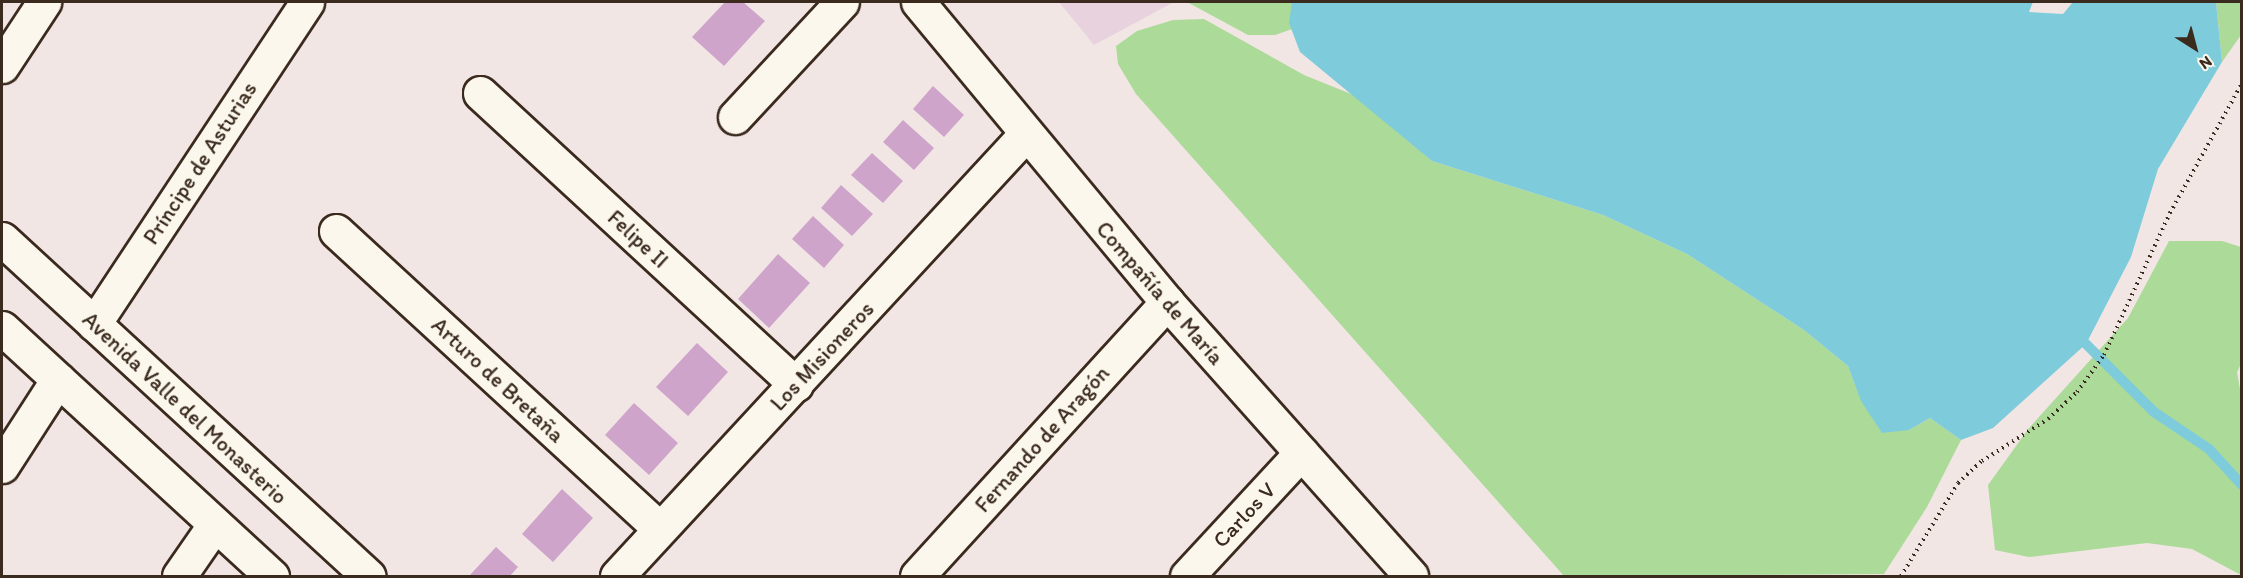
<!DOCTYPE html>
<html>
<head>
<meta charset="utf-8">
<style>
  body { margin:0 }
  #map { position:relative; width:2243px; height:578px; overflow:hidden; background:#f2e6e5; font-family:Itim,sans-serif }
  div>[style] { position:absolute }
  .built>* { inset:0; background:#e7d2dd }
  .green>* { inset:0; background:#abda99 }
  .water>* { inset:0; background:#7eccdb }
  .stream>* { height:10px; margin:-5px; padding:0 5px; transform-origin:5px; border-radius:5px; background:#7eccdb }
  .building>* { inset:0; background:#cea4ca }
  .path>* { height:4px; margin-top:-2px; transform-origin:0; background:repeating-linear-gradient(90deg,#3b2a1e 0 1.5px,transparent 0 6px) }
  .roads { filter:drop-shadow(2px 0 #3b2a1e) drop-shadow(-2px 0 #3b2a1e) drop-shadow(0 2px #3b2a1e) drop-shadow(0 -2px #3b2a1e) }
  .minor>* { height:33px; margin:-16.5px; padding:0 16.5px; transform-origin:16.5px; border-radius:16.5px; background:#fbf7ec }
  .tertiary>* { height:33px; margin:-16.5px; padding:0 16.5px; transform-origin:16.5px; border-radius:16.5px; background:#fbf7ec }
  span { translate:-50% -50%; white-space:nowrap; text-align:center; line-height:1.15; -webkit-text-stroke:4.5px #fbf7ec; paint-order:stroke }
  .street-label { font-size:22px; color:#3b2a1e }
  .frame { position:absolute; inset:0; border:3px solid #3b2a1e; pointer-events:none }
  .north { position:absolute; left:2165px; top:18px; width:60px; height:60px; -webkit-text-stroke:4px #fbf7ec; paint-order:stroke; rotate:144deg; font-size:16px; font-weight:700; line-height:24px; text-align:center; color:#3b2a1e }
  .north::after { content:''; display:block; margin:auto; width:21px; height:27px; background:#3b2a1e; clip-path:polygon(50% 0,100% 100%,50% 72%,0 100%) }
</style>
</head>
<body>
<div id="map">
  <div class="built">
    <div style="clip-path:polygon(1059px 2px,1174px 2px,1094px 45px)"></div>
  </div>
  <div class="green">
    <div style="clip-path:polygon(1187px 2px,1324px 2px,1298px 27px,1275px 35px,1248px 35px)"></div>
    <div style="clip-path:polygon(2216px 2px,2241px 2px,2241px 35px,2222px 62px)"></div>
    <div style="clip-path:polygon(1204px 19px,1304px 75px,1361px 98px,1432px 161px,1603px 215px,1687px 254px,1804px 330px,1848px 366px,1858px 392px,1909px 430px,1930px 418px,1961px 440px,1927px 507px,1884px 574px,1564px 576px,1136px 94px,1118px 64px,1116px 46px,1137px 31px,1173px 20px)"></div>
    <div style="clip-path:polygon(2169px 241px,2222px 241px,2241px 247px,2242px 362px,2237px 372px,2242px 401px,2241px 575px,2192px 549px,2147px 543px,2029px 557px,1995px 550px,1988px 485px,2029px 428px,2128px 318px)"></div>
  </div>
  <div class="water">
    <div style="clip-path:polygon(1292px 2px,2033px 2px,2029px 12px,2063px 14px,2073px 2px,2216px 2px,2222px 62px,2158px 169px,2131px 257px,2086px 344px,1993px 428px,1961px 440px,1930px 418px,1909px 430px,1882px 433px,1861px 401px,1848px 366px,1804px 330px,1687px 254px,1603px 215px,1432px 161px,1300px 52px,1289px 23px)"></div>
  </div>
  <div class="stream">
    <div style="left:2086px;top:344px;width:96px;rotate:45deg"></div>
    <div style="left:2154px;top:412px;width:66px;rotate:33.9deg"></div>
    <div style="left:2209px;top:449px;width:49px;rotate:47.5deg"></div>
  </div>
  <div class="building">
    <div style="clip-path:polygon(725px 2px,743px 2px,765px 21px,724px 66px,692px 37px)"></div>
    <div style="clip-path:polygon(933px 86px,964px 115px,944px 137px,913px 109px)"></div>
    <div style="clip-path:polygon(903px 120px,934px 148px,914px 170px,883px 142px)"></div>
    <div style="clip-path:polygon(872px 153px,903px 181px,883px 203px,851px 175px)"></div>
    <div style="clip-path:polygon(841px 185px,873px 214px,852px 236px,821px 208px)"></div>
    <div style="clip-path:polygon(813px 216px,844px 245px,824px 268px,792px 239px)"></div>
    <div style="clip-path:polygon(778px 254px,810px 283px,769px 328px,738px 299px)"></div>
    <div style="clip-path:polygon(697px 343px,728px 372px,688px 416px,656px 387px)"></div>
    <div style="clip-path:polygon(634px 403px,678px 443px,649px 475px,605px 435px)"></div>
    <div style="clip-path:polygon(562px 489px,593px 518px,553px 562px,522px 534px)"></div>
    <div style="clip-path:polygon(496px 547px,518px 567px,510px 576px,469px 576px)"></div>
  </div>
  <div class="path">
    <div style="left:1901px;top:576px;width:109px;rotate:-58.5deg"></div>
    <div style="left:1958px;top:483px;width:33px;rotate:-43deg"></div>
    <div style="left:1982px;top:461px;width:78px;rotate:-32.5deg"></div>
    <div style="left:2048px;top:419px;width:40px;rotate:-43deg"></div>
    <div style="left:2077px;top:392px;width:46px;rotate:-53.9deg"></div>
    <div style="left:2104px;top:355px;width:157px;rotate:-65.1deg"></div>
    <div style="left:2170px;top:213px;width:149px;rotate:-61deg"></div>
  </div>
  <div class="roads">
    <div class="minor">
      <div style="left:918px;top:2px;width:390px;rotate:50.3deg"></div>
      <div style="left:1167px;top:302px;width:367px;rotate:48.3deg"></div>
      <div style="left:2px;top:66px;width:77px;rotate:-56.7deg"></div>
      <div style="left:480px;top:93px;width:430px;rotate:42.7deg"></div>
      <div style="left:735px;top:117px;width:157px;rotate:-47.1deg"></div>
      <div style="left:336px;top:231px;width:440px;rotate:42.6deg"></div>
      <div style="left:94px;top:324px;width:386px;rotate:-56.5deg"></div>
      <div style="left:2px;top:466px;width:103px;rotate:-57.2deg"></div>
      <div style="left:179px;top:576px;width:63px;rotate:-55.3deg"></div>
      <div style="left:617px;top:576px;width:601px;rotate:-47.23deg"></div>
      <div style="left:917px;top:576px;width:371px;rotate:-47.6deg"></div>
      <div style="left:1187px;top:576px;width:168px;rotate:-47.2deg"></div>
    </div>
    <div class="tertiary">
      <div style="left:2px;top:239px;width:498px;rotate:42.6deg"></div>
      <div style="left:2px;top:328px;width:367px;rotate:42.6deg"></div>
    </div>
  </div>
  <div class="street-label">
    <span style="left:200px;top:163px;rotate:-57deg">Príncipe de Asturias</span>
    <span style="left:638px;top:239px;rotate:43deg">Felipe II</span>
    <span style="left:1160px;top:293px;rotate:49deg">Compañía de María</span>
    <span style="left:822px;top:356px;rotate:-47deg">Los Misioneros</span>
    <span style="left:498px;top:380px;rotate:43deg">Arturo de Bretaña</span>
    <span style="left:185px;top:408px;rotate:43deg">Avenida Valle del Monasterio</span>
    <span style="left:1042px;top:439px;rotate:-48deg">Fernando de Aragón</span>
    <span style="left:1244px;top:515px;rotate:-47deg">Carlos V</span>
  </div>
  <div class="frame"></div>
  <div class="north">N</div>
</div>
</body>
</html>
